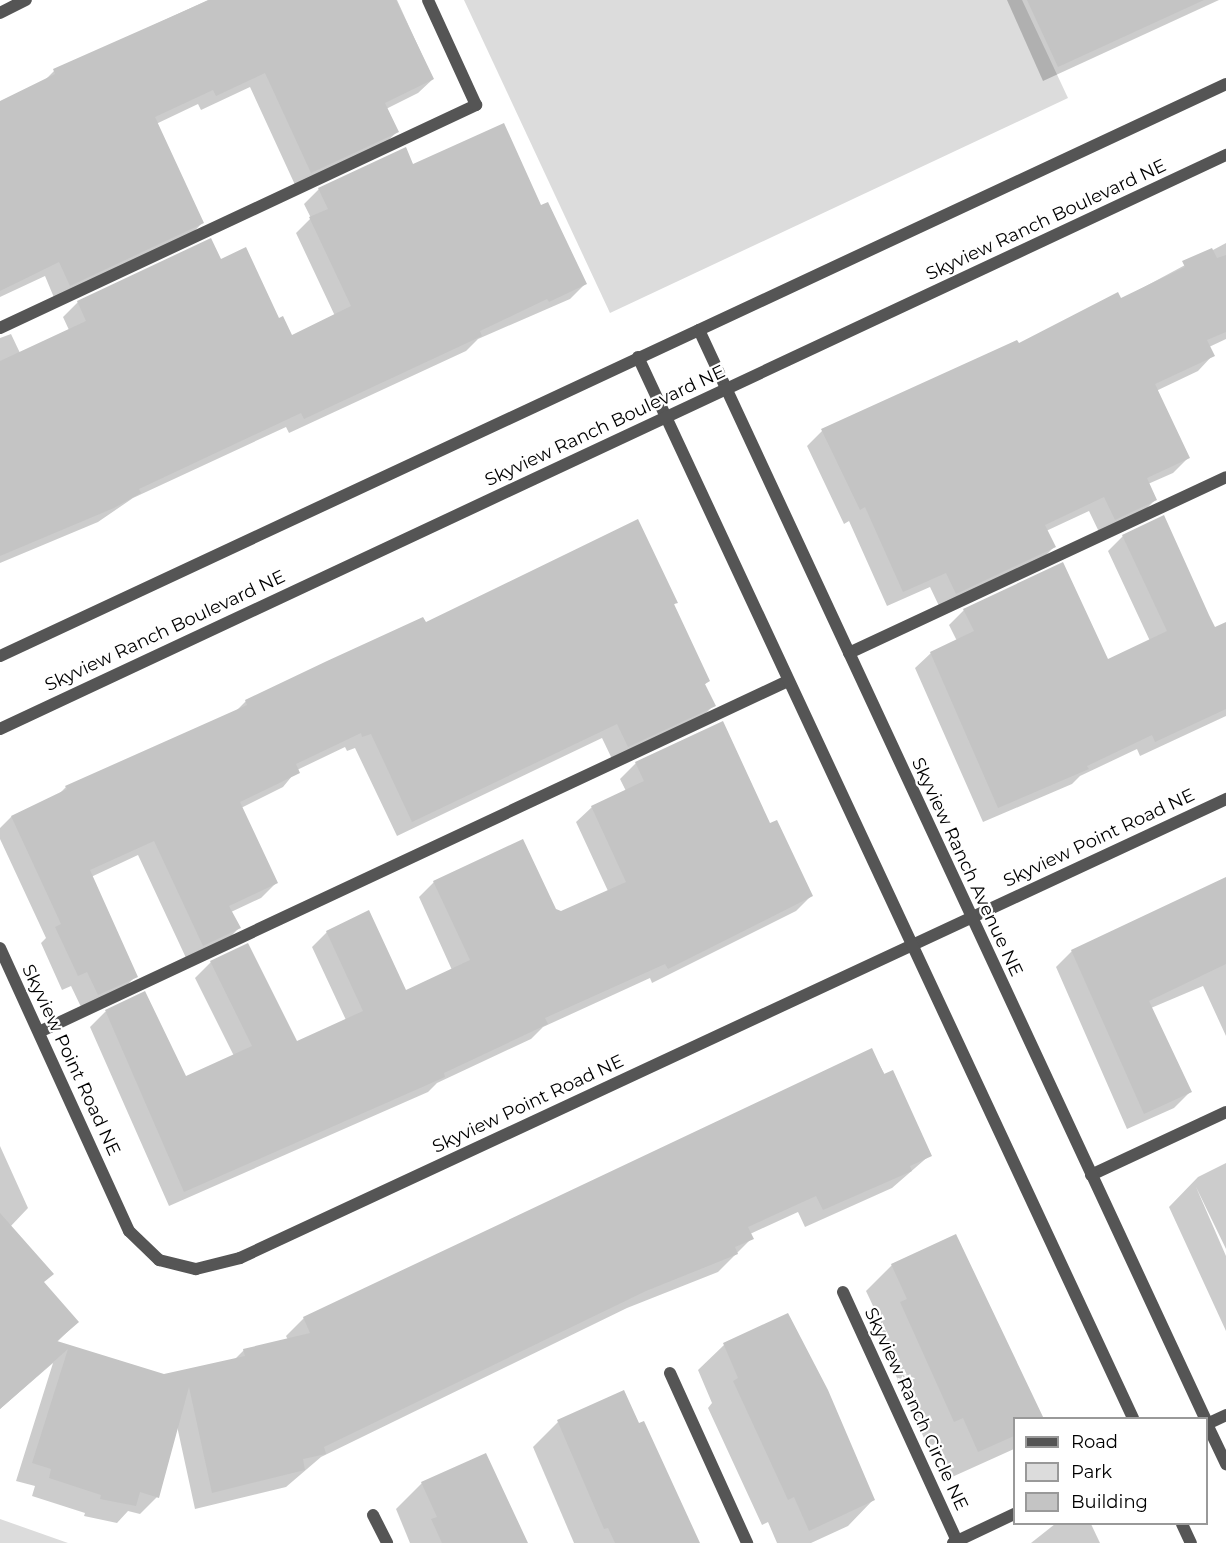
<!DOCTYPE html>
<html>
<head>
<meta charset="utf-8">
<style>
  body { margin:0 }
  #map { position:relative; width:1226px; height:1543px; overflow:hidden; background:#fff; font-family:Montserrat,sans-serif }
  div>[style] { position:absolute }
  .green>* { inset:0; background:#dcdcdc }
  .shadow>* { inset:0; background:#0003 }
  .building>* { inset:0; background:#c4c4c4 }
  .service>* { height:12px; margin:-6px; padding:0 6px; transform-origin:6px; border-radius:6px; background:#555 }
  .minor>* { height:12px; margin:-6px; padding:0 6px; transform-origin:6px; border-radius:6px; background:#555 }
  .tertiary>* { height:12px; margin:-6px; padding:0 6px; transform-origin:6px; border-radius:6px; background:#555 }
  span { translate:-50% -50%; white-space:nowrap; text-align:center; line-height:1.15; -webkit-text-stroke:4.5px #fff; paint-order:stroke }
  .street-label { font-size:18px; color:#000 }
  .legend { position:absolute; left:1013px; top:1417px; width:195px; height:108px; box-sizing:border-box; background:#fff; border:2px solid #999; margin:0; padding:8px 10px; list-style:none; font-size:18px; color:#000 }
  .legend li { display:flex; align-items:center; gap:12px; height:30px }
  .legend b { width:30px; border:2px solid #999 }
</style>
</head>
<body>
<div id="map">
  <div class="green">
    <div style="clip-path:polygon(464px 0,1022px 0,1068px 98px,610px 313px)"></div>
    <div style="clip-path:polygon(0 1519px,68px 1543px,0 1543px)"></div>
  </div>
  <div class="shadow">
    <div style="clip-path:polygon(208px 0,397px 0,433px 79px,418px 93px,386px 109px,397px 132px,382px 146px,296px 187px,250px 87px,201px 110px,198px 104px,156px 124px,202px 223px,188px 238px,55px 300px,45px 276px,0 297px,0 102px,43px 82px,54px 71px)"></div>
    <div style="clip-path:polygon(1007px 0,1219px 0,1043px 81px)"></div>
    <div style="clip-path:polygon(413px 166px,541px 207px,585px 284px,570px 299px,478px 339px,466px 351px,289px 433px,286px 427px,133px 498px,98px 522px,0 563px,0 338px,11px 334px,20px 353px,69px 330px,63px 317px,78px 302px,220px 261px,291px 337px,335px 316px,296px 233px,311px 218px,304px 204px,319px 189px)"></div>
    <div style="clip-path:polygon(1226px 243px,1226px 339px,1209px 347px,1213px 355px,1198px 371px,1156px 391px,1188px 458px,1173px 473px,1148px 484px,1155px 500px,1140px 515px,1100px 534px,1089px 511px,1046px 531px,1054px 547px,1039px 562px,940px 608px,930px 587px,887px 606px,849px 521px,844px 524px,807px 446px,822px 431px,1120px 300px)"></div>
    <div style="clip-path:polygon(1123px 536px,1215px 629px,1226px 624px,1226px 716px,1140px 756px,1137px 749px,1080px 776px,1072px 784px,983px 822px,915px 668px,931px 653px,957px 641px,949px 625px,964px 610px,1107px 661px,1150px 641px,1108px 551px)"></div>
    <div style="clip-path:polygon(676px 602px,673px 606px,708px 681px,704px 685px,714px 705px,699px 720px,613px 761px,602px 738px,397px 836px,355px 748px,347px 751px,345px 747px,297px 770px,283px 787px,241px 808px,276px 883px,261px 898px,231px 912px,239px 928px,224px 943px,187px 960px,138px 855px,91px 877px,136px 976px,121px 991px,82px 1009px,71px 986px,62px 990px,41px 943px,46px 938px,0 839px,0 828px,11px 817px,58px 795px,66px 787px,235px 712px,246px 701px,425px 624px)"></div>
    <div style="clip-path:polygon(636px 763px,770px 825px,811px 896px,796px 911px,652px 983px,650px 978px,543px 1027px,531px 1039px,437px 1083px,428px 1092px,169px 1206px,90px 1027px,105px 1012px,144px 993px,186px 1078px,234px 1056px,195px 978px,211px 962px,247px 945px,297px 1043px,346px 1020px,312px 947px,327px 932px,406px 992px,452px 970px,419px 897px,434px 882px,561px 913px,608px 891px,576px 822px,592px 807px,626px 791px,620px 779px)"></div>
    <div style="clip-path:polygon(1226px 878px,1226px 1036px,1203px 986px,1151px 1008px,1190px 1092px,1174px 1108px,1127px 1129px,1056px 967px,1072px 951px)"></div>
    <div style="clip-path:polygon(871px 1050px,930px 1155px,892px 1188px,805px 1227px,798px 1212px,750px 1234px,752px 1238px,718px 1272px,627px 1308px,321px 1457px,286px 1487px,195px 1509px,177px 1426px,157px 1497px,140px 1514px,128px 1511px,117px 1523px,84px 1516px,85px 1513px,32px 1496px,35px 1486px,16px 1481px,53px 1363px,0 1409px,0 1146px,28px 1208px,10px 1227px,43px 1283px,77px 1322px,56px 1343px,164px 1375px,234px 1360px,244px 1350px,288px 1340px,286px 1336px,304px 1318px)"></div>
    <div style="clip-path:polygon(1226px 1163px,1226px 1249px,1196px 1187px,1226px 1256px,1226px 1331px,1169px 1207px,1198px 1177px)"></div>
    <div style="clip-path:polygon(955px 1236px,1014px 1418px,1014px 1449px,952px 1477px,937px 1443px,928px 1447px,875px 1329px,881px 1323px,866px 1291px,892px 1265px)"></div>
    <div style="clip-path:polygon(787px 1315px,873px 1500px,848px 1526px,811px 1543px,777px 1543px,768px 1522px,762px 1525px,708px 1408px,712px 1403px,698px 1370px,724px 1345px)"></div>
    <div style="clip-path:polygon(558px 1422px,696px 1543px,574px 1543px,533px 1447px)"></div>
    <div style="clip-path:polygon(422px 1483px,527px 1543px,410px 1543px,396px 1509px)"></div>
    <div style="clip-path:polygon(1055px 1524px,1091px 1524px,1100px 1543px,1031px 1543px)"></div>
  </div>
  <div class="building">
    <div style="clip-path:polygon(209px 0,396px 0,434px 79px,385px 103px,399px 132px,311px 173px,265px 73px,216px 96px,213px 90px,155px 117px,204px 223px,70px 286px,59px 262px,0 291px,0 101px,55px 74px,53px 69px)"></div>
    <div style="clip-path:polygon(1027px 0,1204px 0,1058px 67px)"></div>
    <div style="clip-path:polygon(504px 123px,541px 205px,548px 202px,587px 284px,549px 302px,547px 299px,480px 331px,482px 336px,304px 419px,301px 413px,139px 489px,141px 493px,114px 508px,0 556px,0 361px,86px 321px,77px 301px,211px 238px,221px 259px,246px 247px,279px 318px,283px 316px,292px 335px,351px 306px,309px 217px,328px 209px,318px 188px,406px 147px,413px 164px)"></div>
    <div style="clip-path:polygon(1212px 248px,1217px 258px,1226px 255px,1226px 332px,1207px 340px,1215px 356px,1155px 384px,1190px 458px,1147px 478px,1157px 500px,1115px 520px,1104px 497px,1045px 525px,1056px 547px,956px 594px,946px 573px,903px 592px,865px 507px,860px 510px,821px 429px,1017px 340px,1019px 343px,1118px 292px,1121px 298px,1185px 267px,1182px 261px)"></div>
    <div style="clip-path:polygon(1164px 515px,1209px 615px,1215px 627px,1226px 622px,1226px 709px,1155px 742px,1152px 735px,1087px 766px,1089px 769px,998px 808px,930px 652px,974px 631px,963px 609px,1063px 562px,1108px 659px,1167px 631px,1122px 535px)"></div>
    <div style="clip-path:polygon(638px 519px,678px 603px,674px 604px,710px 681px,705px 684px,716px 706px,628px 747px,617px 724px,412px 822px,371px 734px,362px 737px,361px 733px,296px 764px,300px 773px,240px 802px,278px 883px,229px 906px,241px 928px,203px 946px,154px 841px,90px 870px,138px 977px,98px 995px,87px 972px,78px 976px,55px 927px,61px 924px,11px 816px,67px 789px,65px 786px,247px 705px,245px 700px,327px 661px,423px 617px,426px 622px)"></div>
    <div style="clip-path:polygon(723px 721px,770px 823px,777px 820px,813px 896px,668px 969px,665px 964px,545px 1018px,548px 1024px,444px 1073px,445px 1077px,184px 1192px,105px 1010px,145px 991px,186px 1076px,252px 1046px,210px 961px,248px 943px,297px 1041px,363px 1011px,326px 931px,369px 910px,406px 990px,470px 960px,433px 881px,523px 839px,556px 909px,561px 911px,626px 882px,591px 806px,644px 781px,635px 762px)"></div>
    <div style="clip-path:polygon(1226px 877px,1226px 964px,1149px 1001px,1192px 1092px,1144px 1114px,1071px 950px)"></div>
    <div style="clip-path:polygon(872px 1048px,884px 1074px,893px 1070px,932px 1156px,910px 1166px,912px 1171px,823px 1210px,816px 1196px,748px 1227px,754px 1239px,735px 1247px,738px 1254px,646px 1291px,324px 1447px,326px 1454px,303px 1459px,305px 1470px,212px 1493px,189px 1387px,159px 1498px,140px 1492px,136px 1506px,100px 1499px,101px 1495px,49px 1478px,51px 1469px,32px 1463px,68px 1349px,0 1409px,0 1213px,54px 1274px,44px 1282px,79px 1322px,57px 1341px,164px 1374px,245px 1356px,243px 1349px,310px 1333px,303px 1317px)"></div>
    <div style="clip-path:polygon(956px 1234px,1044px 1419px,1014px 1419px,1014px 1436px,978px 1452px,963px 1418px,954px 1422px,900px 1302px,907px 1299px,891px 1264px)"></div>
    <div style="clip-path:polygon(788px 1313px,828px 1390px,875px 1500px,809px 1531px,794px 1497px,788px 1500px,733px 1381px,738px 1378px,723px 1343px)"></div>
    <div style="clip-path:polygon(624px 1390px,639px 1423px,644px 1421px,700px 1543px,615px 1543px,608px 1528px,604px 1529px,557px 1420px)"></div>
    <div style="clip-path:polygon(486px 1453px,528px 1543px,442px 1543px,431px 1519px,437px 1517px,421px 1482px)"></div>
  </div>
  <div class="service">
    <div style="left:0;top:328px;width:526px;rotate:-25.1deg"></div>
    <div style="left:476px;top:105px;width:115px;rotate:-114.6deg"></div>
    <div style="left:849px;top:653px;width:416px;rotate:-25deg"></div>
    <div style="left:39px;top:1032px;width:827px;rotate:-25.11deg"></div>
    <div style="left:1091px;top:1175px;width:149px;rotate:-25deg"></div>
    <div style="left:843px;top:1292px;width:276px;rotate:65.4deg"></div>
    <div style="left:670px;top:1373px;width:187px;rotate:65.6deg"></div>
    <div style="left:1207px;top:1424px;width:21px;rotate:-25deg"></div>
    <div style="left:373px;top:1515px;width:31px;rotate:63deg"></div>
    <div style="left:953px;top:1543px;width:68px;rotate:-25.4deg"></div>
  </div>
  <div class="minor">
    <div style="left:0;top:13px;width:29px;rotate:-27deg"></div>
    <div style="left:0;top:948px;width:311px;rotate:65.5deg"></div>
    <div style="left:129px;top:1231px;width:42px;rotate:44deg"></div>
    <div style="left:159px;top:1260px;width:38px;rotate:14deg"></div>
    <div style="left:196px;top:1269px;width:45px;rotate:-14deg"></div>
    <div style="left:240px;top:1258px;width:1088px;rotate:-24.96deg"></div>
  </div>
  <div class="tertiary">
    <div style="left:699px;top:330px;width:1200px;rotate:65.06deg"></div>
    <div style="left:638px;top:357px;width:1171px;rotate:64.99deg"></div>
    <div style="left:0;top:656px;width:1353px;rotate:-25.01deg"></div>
    <div style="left:0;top:729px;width:1354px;rotate:-25.09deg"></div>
    <div style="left:1206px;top:1422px;width:47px;rotate:64.5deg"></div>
    <div style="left:1182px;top:1524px;width:21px;rotate:65deg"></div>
  </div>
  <div class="street-label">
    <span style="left:1046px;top:220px;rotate:-25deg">Skyview Ranch Boulevard NE</span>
    <span style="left:605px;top:426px;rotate:-25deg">Skyview Ranch Boulevard NE</span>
    <span style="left:165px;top:631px;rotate:-25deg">Skyview Ranch Boulevard NE</span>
    <span style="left:1099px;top:838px;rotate:-25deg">Skyview Point Road NE</span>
    <span style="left:967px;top:867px;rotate:65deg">Skyview Ranch Avenue NE</span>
    <span style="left:71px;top:1060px;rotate:65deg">Skyview Point Road NE</span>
    <span style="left:528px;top:1104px;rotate:-25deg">Skyview Point Road NE</span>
    <span style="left:916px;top:1409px;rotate:65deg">Skyview Ranch Circle NE</span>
  </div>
  <ul class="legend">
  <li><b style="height:8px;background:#555"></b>Road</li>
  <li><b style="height:16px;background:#dcdcdc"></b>Park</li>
  <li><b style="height:16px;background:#c4c4c4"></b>Building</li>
  </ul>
</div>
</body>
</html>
